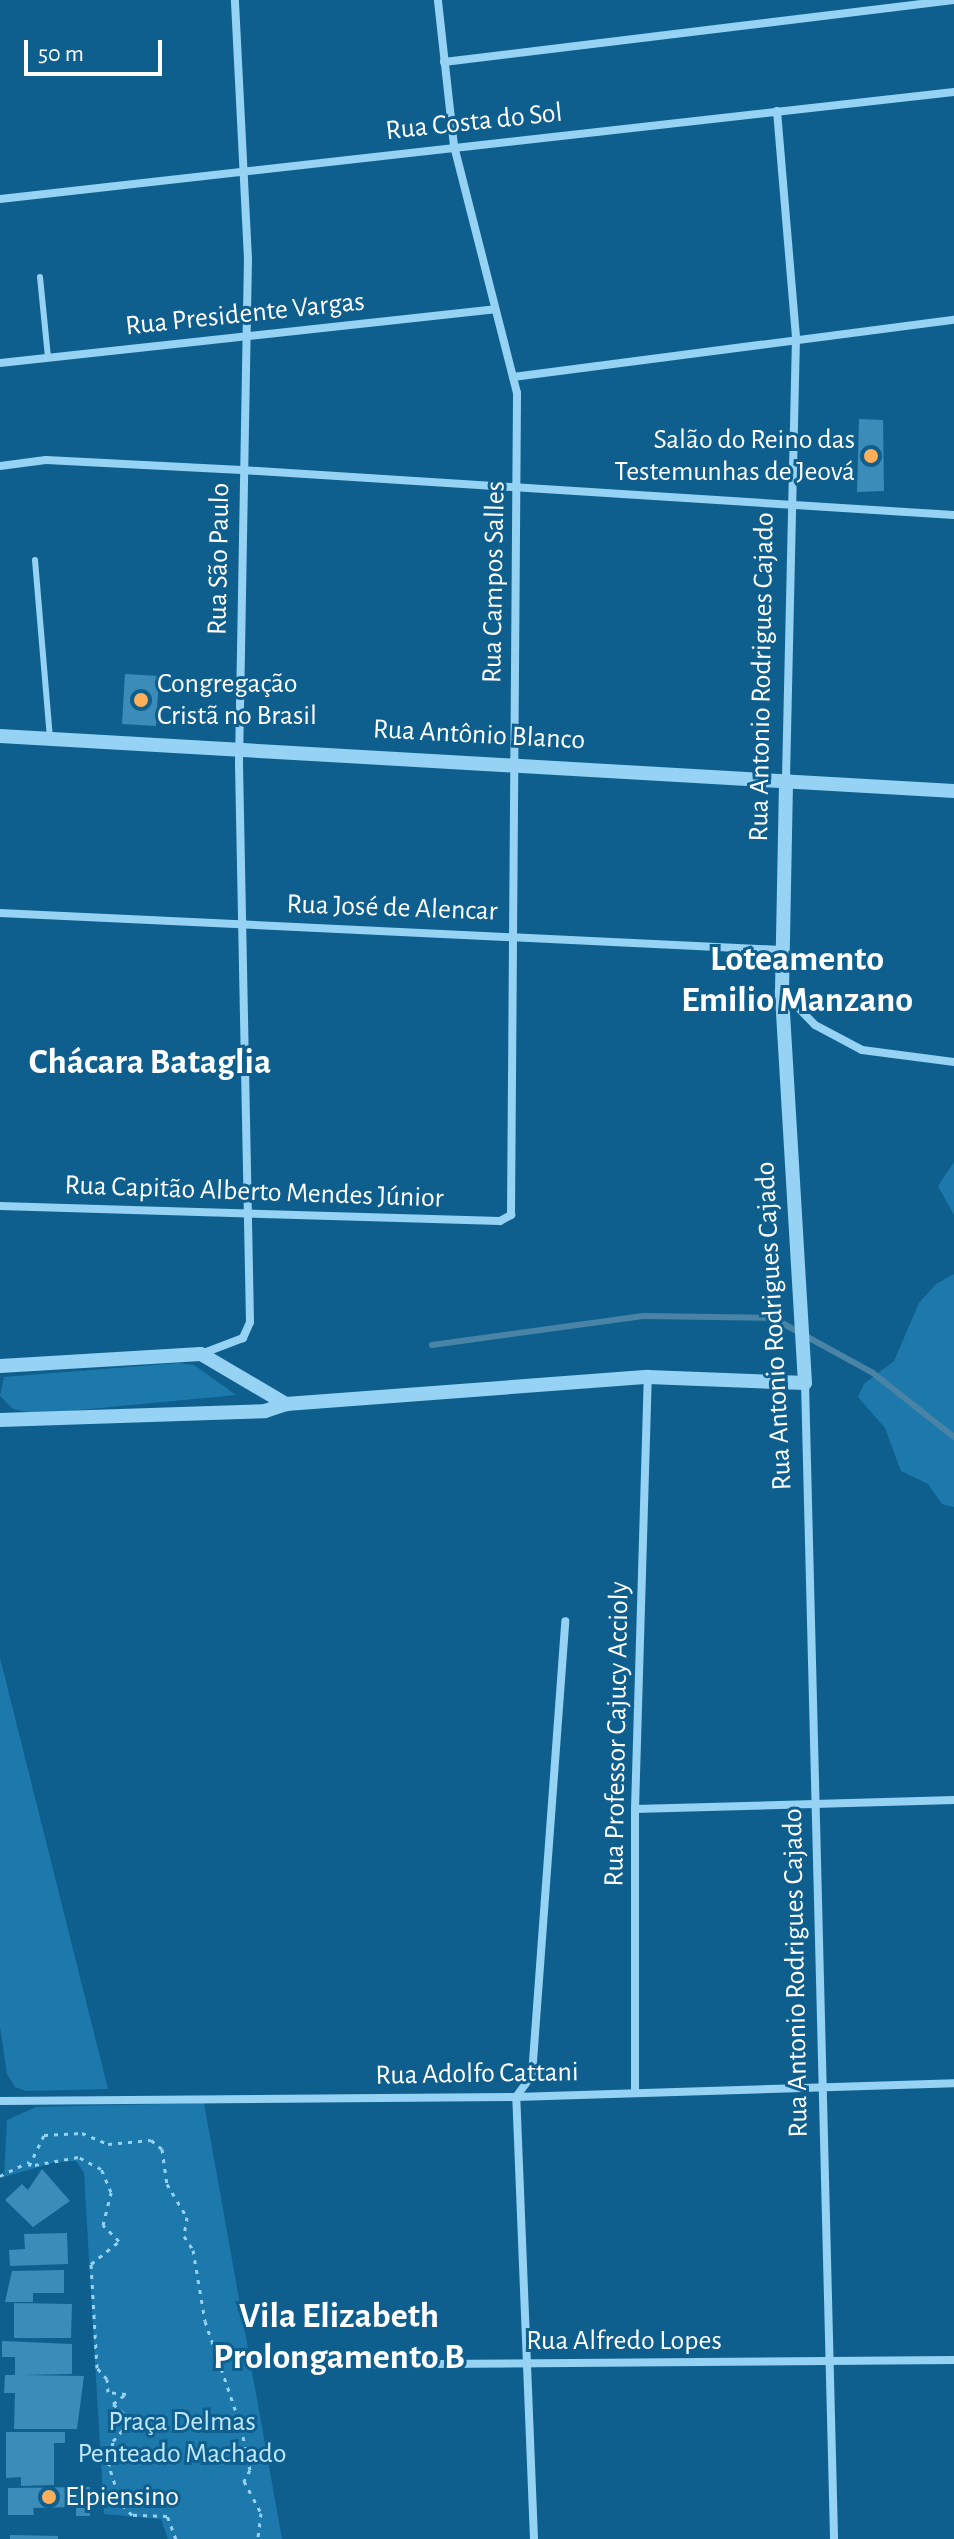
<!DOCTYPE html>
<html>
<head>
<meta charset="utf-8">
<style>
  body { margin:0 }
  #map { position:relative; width:954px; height:2539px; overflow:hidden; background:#0e5f8e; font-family:"Alegreya Sans",sans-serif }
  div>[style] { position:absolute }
  .green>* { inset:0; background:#1d79ac }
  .stream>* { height:6px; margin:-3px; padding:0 3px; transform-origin:3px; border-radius:3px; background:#4984a6 }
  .building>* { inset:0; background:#3b8cb9 }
  .path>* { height:3px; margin-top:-1.5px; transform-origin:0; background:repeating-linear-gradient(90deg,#96d2f3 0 4px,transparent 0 10px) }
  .service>* { height:6px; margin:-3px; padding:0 3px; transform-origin:3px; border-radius:3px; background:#96d2f3 }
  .minor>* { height:8px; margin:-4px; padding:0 4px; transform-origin:4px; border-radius:4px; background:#96d2f3 }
  .tertiary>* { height:14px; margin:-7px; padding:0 7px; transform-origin:7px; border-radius:7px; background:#96d2f3 }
  .dots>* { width:22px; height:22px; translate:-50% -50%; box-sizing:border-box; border:4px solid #0e5f8e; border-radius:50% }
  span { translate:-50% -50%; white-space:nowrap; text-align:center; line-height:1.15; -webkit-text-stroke:6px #0e5f8e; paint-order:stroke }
  .street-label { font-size:28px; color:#fff }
  .poi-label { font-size:28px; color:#fff }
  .right { translate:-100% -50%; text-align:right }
  .left { translate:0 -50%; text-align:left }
  .park-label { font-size:28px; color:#bee7fe }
  .district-label { font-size:36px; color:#fff; font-weight:700 }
  .scale { position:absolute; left:24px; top:40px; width:138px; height:36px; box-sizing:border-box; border:4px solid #fff; border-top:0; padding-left:10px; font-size:24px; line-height:28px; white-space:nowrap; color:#fff; -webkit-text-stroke:6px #0e5f8e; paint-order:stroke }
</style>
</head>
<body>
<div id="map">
  <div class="green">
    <div style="clip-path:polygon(954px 1162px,954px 1215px,938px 1186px)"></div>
    <div style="clip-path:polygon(954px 1274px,954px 1507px,942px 1504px,928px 1484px,901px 1471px,885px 1428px,858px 1397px,864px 1384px,894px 1361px,919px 1303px,936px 1284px)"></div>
    <div style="clip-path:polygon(179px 1363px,194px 1365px,236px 1395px,37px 1414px,13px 1409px,0 1396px,4px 1377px)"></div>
    <div style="clip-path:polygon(0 1658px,108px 2089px,26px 2091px,15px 2087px,7px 2074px,0 2027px)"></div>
    <div style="clip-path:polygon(204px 2103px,282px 2539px,168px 2539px,161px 2519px,104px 2514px,84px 2173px,76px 2161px,56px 2162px,4px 2177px,7px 2120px,36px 2107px)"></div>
  </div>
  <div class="stream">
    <div style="left:432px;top:1345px;width:215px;rotate:-7.8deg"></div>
    <div style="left:645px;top:1316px;width:128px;rotate:0.9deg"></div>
    <div style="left:773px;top:1318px;width:114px;rotate:28.8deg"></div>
    <div style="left:873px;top:1373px;width:103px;rotate:38.3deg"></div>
  </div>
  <div class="building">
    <div style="clip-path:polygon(859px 419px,883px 420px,884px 491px,857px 492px)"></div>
    <div style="clip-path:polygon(125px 674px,159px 676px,156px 726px,122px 724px)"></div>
    <div style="clip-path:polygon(42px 2169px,70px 2201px,33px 2227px,5px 2200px,22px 2184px,28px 2190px)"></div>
    <div style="clip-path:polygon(67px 2233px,68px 2264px,10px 2266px,9px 2250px,25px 2249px,24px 2234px)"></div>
    <div style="clip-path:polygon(64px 2270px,64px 2293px,33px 2293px,33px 2302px,5px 2302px,12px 2271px)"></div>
    <div style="clip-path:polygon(14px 2303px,72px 2304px,71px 2338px,14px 2338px)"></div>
    <div style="clip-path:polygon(2px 2341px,72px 2344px,72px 2374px,22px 2375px,84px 2376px,77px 2429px,14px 2429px,15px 2393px,4px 2393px,5px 2375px,15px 2375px,15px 2357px,2px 2357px)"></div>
    <div style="clip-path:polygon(6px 2432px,65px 2432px,65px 2443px,54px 2443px,54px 2485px,21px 2486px,21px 2477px,6px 2478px)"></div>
    <div style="clip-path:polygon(90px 2487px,90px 2516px,76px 2516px,76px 2507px,33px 2508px,34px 2515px,8px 2515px,8px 2488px)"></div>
    <div style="clip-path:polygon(10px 2535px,58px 2536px,58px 2539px,10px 2539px)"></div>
  </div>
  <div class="path">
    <div style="left:0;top:2176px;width:32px;rotate:-26deg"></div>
    <div style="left:176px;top:2539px;width:25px;rotate:-111deg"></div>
    <div style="left:167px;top:2516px;width:35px;rotate:-178deg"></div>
    <div style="left:132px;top:2515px;width:16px;rotate:-133deg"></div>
    <div style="left:121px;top:2503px;width:39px;rotate:-108deg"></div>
    <div style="left:109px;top:2466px;width:25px;rotate:-81deg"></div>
    <div style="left:113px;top:2441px;width:28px;rotate:-49deg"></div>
    <div style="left:131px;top:2420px;width:24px;rotate:-138deg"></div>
    <div style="left:113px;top:2404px;width:16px;rotate:-38deg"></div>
    <div style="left:126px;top:2394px;width:18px;rotate:-174deg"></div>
    <div style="left:108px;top:2392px;width:13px;rotate:-94deg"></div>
    <div style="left:107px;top:2379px;width:15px;rotate:-132deg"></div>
    <div style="left:97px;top:2368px;width:104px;rotate:-93.3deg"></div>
    <div style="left:91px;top:2264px;width:36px;rotate:-39deg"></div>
    <div style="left:119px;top:2241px;width:23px;rotate:-135deg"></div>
    <div style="left:103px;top:2225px;width:34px;rotate:-76deg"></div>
    <div style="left:111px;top:2192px;width:25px;rotate:-113deg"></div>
    <div style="left:101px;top:2169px;width:26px;rotate:-152deg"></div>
    <div style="left:78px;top:2157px;width:50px;rotate:169.6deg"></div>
    <div style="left:29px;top:2166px;width:34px;rotate:-64deg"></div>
    <div style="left:44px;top:2135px;width:38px;rotate:-3deg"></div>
    <div style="left:82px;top:2133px;width:28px;rotate:23deg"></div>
    <div style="left:108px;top:2144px;width:43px;rotate:-5.3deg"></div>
    <div style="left:151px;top:2140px;width:14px;rotate:39deg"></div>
    <div style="left:162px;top:2149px;width:35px;rotate:82deg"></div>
    <div style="left:167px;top:2184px;width:39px;rotate:59deg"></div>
    <div style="left:187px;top:2217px;width:19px;rotate:99deg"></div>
    <div style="left:184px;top:2236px;width:17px;rotate:57deg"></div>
    <div style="left:193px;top:2250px;width:72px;rotate:80.4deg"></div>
    <div style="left:205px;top:2321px;width:112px;rotate:71.2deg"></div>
    <div style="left:241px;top:2427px;width:44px;rotate:78.2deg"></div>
    <div style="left:250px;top:2470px;width:13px;rotate:119deg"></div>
    <div style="left:244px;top:2481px;width:36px;rotate:62deg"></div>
    <div style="left:261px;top:2513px;width:26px;rotate:97deg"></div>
  </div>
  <div class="service">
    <div style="left:40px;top:277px;width:80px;rotate:84.3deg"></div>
    <div style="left:35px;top:560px;width:180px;rotate:85.2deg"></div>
  </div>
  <div class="minor">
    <div style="left:444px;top:62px;width:514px;rotate:-6.93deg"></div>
    <div style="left:777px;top:111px;width:227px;rotate:85.2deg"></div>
    <div style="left:796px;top:337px;width:443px;rotate:91.3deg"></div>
    <div style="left:0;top:199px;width:960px;rotate:-6.4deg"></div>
    <div style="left:0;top:363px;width:498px;rotate:-6.2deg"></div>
    <div style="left:513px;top:377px;width:445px;rotate:-7.4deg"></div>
    <div style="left:0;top:466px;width:46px;rotate:-7.4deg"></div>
    <div style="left:46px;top:460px;width:196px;rotate:2.9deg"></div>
    <div style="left:242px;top:470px;width:713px;rotate:3.62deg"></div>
    <div style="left:0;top:913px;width:783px;rotate:2.71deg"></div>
    <div style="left:783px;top:992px;width:46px;rotate:45.9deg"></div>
    <div style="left:815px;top:1025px;width:53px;rotate:28deg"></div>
    <div style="left:862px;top:1050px;width:93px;rotate:7.4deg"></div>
    <div style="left:0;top:1206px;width:500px;rotate:1.72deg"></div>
    <div style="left:500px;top:1221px;width:13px;rotate:-29deg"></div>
    <div style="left:511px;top:1215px;width:822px;rotate:-89.58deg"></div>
    <div style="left:517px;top:393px;width:255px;rotate:-104.3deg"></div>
    <div style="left:454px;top:146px;width:147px;rotate:-96.3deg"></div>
    <div style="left:201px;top:1354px;width:45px;rotate:-20.9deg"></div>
    <div style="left:243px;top:1338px;width:17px;rotate:-66deg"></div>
    <div style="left:250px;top:1322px;width:559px;rotate:-91.13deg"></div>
    <div style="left:239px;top:763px;width:504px;rotate:-88.98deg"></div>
    <div style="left:248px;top:259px;width:259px;rotate:-92.9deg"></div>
    <div style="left:805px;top:1383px;width:1156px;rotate:88.56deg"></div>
    <div style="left:635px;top:1809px;width:319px;rotate:-1.6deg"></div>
    <div style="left:635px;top:2092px;width:283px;rotate:-90deg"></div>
    <div style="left:635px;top:1809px;width:432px;rotate:-88.3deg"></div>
    <div style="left:0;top:2101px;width:516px;rotate:-0.44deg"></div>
    <div style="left:516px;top:2097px;width:438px;rotate:-1.8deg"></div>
    <div style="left:294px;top:2365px;width:660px;rotate:-0.43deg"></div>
    <div style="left:534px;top:2539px;width:442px;rotate:-92.3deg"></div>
    <div style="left:516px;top:2097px;width:27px;rotate:-54deg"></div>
    <div style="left:532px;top:2075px;width:455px;rotate:-85.8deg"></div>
  </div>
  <div class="tertiary">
    <div style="left:0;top:736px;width:956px;rotate:3.3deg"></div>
    <div style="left:0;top:1366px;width:201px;rotate:-3.4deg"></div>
    <div style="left:201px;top:1354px;width:99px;rotate:30.5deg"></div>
    <div style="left:0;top:1420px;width:265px;rotate:-1.9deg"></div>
    <div style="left:265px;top:1411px;width:22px;rotate:-18deg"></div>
    <div style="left:286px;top:1404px;width:363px;rotate:-4.3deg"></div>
    <div style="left:648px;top:1377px;width:157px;rotate:2.2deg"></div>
    <div style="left:805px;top:1383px;width:393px;rotate:-93.4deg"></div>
    <div style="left:782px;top:991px;width:211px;rotate:-88.9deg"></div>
  </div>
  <div class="dots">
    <div style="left:871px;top:456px;background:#ffaf59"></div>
    <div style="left:141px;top:700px;background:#ffaf59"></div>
    <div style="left:49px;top:2497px;background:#ffaf59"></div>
  </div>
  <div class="street-label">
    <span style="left:474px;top:122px;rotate:-6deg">Rua Costa do Sol</span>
    <span style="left:245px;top:314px;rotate:-6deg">Rua Presidente Vargas</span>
    <span style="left:219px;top:559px;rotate:-89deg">Rua São Paulo</span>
    <span style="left:494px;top:582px;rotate:-89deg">Rua Campos Salles</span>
    <span style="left:762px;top:677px;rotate:-89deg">Rua Antonio Rodrigues Cajado</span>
    <span style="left:479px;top:735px;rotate:3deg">Rua Antônio Blanco</span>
    <span style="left:392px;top:908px;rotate:2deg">Rua José de Alencar</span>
    <span style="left:254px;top:1192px;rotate:2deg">Rua Capitão Alberto Mendes Júnior</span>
    <span style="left:774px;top:1326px;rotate:-93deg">Rua Antonio Rodrigues Cajado</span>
    <span style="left:617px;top:1734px;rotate:-89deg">Rua Professor Cajucy Accioly</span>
    <span style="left:796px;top:1973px;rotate:-91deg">Rua Antonio Rodrigues Cajado</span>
    <span style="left:477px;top:2074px;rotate:-1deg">Rua Adolfo Cattani</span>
    <span style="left:624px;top:2341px">Rua Alfredo Lopes</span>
  </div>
  <div class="poi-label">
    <span class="right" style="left:855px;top:456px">Salão do Reino das<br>Testemunhas de Jeová</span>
    <span class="left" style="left:157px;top:700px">Congregação<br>Cristã no Brasil</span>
    <span class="left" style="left:65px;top:2497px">Elpiensino</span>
  </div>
  <div class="park-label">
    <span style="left:182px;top:2438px">Praça Delmas<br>Penteado Machado</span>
  </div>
  <div class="district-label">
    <span style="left:797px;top:980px">Loteamento<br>Emilio Manzano</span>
    <span style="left:150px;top:1063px">Chácara Bataglia</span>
    <span style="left:339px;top:2337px">Vila Elizabeth<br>Prolongamento B</span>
  </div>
  <div class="scale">50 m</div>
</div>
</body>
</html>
